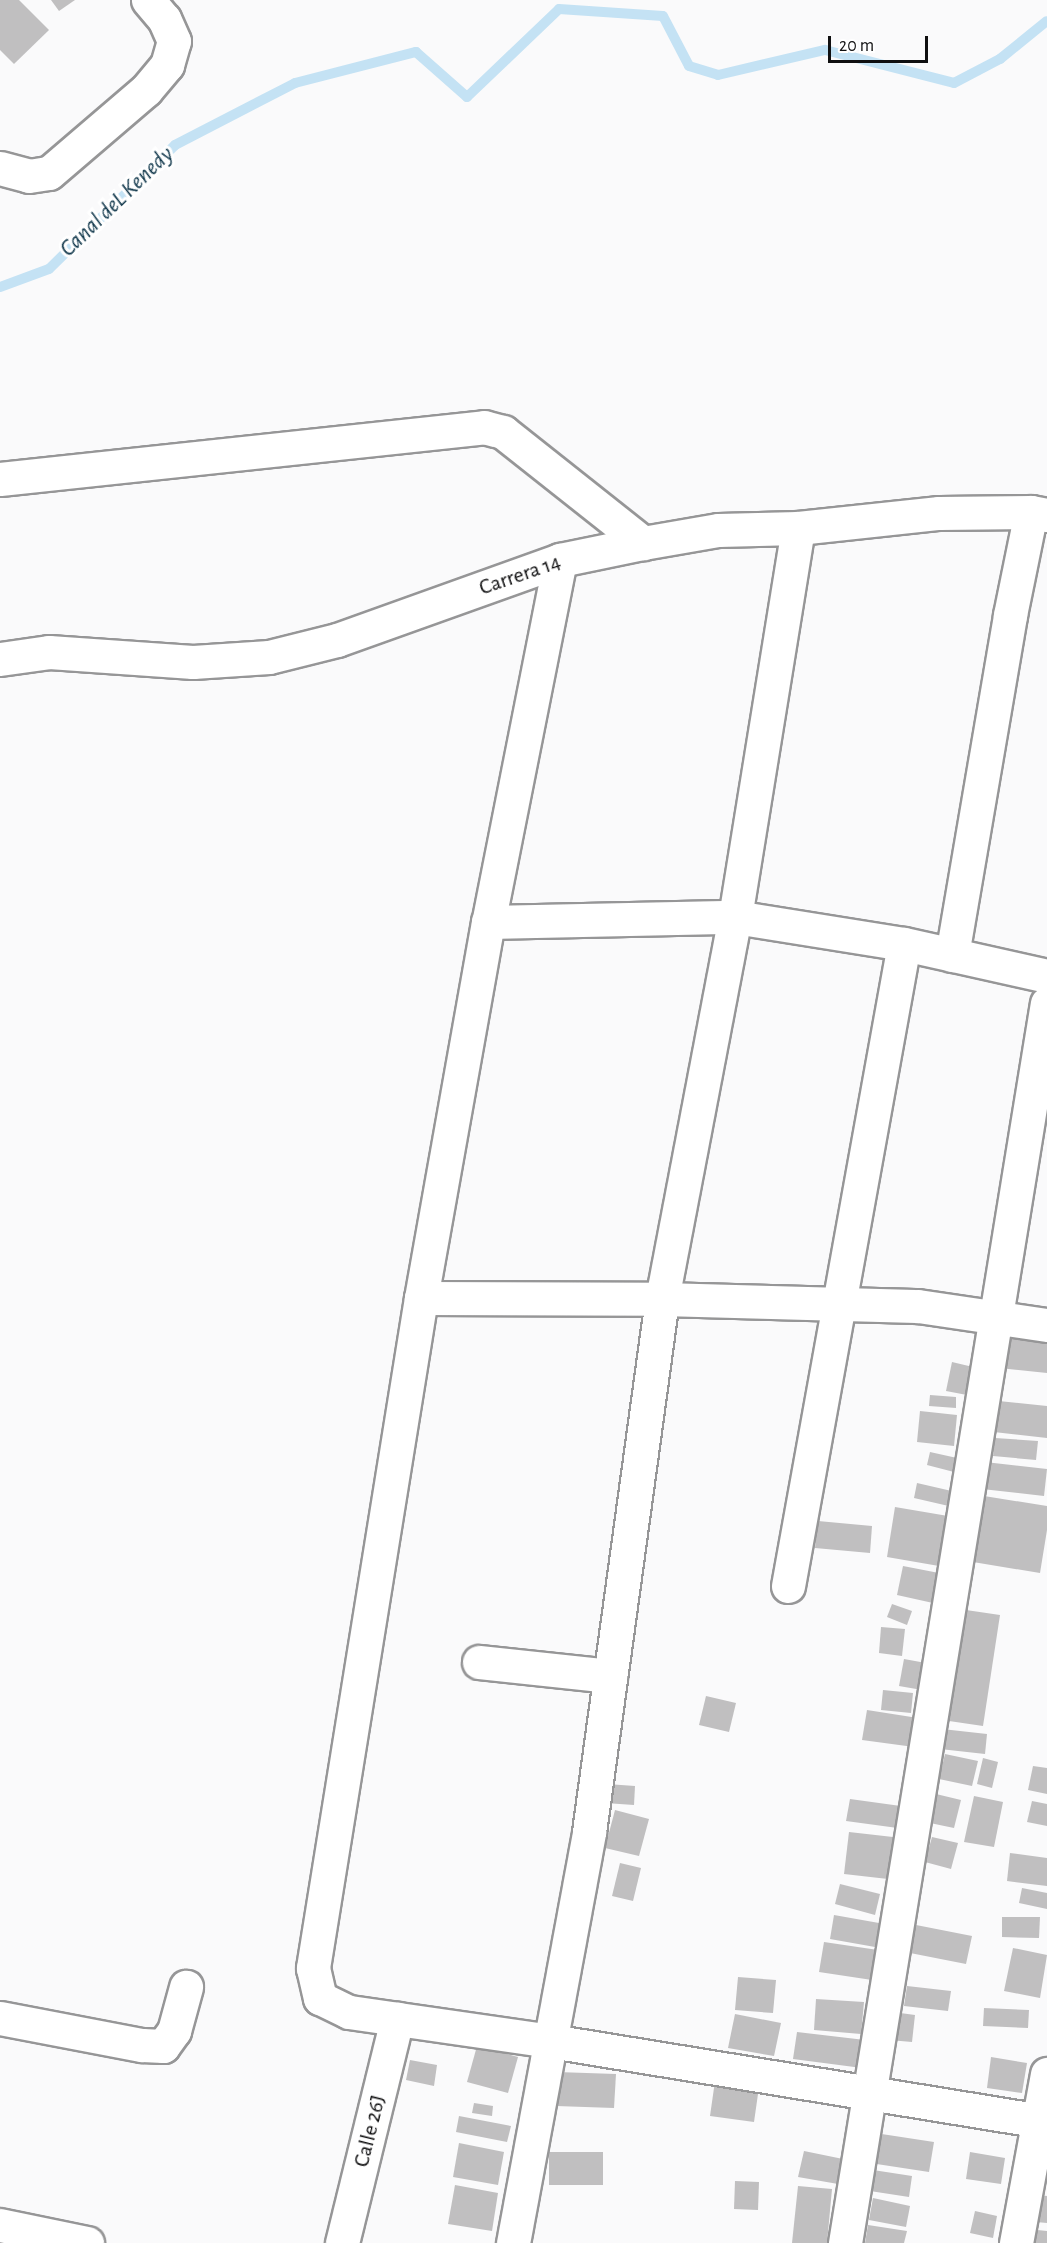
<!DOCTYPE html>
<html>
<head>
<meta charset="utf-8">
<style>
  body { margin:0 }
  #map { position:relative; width:1047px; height:2243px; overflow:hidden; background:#fafafb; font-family:"Alegreya Sans",sans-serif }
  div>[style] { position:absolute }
  .stream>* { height:10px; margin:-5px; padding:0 5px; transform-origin:5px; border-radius:5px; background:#c4e2f4 }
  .building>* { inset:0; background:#c0bfc0 }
  .roads { filter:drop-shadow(2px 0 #969697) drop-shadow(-2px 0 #969697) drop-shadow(0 2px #969697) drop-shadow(0 -2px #969697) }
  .minor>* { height:33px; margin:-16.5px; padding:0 16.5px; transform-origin:16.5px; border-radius:16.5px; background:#fff }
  span { translate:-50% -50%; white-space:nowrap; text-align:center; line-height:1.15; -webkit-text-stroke:6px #fff; paint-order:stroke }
  .street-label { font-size:22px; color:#0f0f10 }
  .water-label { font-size:24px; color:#0f364a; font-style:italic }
  .scale { position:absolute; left:828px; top:36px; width:100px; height:27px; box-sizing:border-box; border:3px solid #0f0f10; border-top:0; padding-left:8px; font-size:18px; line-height:21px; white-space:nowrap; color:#0f0f10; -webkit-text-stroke:4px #fff; paint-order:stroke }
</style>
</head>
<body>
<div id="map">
  <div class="stream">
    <div style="left:0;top:287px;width:52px;rotate:-20.2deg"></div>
    <div style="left:49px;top:269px;width:177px;rotate:-44.5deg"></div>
    <div style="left:175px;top:145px;width:135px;rotate:-27.3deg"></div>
    <div style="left:295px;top:83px;width:125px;rotate:-14.4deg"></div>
    <div style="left:416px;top:52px;width:68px;rotate:41.4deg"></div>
    <div style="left:467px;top:97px;width:127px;rotate:-43.7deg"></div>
    <div style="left:559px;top:9px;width:104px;rotate:3.9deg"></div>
    <div style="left:663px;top:16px;width:56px;rotate:62.5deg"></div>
    <div style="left:689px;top:66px;width:30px;rotate:17deg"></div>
    <div style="left:718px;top:75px;width:110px;rotate:-13.2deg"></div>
    <div style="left:825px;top:50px;width:133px;rotate:14.3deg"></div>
    <div style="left:954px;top:83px;width:52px;rotate:-27.6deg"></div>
    <div style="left:1000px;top:59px;width:60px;rotate:-39deg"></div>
  </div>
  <div class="building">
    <div style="clip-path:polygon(0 0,19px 0,49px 30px,14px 64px,0 50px)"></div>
    <div style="clip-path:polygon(51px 0,75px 0,59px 11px)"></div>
    <div style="clip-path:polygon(1003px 1333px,1047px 1338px,1047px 1373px,999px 1368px)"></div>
    <div style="clip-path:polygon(952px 1362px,973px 1367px,967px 1395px,946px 1391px)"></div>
    <div style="clip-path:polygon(930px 1395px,956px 1397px,956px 1408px,929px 1406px)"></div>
    <div style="clip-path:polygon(989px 1400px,1047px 1406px,1047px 1438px,985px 1431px)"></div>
    <div style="clip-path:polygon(920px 1411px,957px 1415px,954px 1446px,917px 1442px)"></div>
    <div style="clip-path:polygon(995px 1438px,1038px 1441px,1036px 1460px,993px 1456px)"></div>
    <div style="clip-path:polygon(930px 1452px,957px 1458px,954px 1472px,927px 1465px)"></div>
    <div style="clip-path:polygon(985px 1462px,1047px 1469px,1044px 1496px,982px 1489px)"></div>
    <div style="clip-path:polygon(917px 1483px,956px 1492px,953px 1507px,914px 1498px)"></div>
    <div style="clip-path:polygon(984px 1496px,1047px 1506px,1047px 1530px,1040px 1573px,973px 1562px)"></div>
    <div style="clip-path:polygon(895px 1507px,948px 1516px,939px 1566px,887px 1557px)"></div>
    <div style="clip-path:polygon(818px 1521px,872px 1526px,870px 1553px,815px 1548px)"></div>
    <div style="clip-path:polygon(903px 1566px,939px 1573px,933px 1603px,897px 1595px)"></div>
    <div style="clip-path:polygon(892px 1604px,912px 1611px,907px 1625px,887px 1617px)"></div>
    <div style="clip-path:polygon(966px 1610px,1000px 1615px,983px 1726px,949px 1721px)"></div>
    <div style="clip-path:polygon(881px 1627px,905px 1629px,902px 1656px,879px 1653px)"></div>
    <div style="clip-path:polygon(904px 1659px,926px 1663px,922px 1690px,899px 1686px)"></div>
    <div style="clip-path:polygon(883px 1690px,913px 1693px,911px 1713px,881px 1710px)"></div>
    <div style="clip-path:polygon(706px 1696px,736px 1703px,729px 1732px,699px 1725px)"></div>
    <div style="clip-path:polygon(867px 1710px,918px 1718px,914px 1747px,862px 1740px)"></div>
    <div style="clip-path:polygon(942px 1729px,987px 1734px,985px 1754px,940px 1749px)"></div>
    <div style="clip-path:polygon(945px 1754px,978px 1761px,972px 1786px,939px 1779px)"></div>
    <div style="clip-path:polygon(983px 1758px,998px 1762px,992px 1788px,977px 1784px)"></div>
    <div style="clip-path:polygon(1033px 1766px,1047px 1768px,1047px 1794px,1028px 1790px)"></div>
    <div style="clip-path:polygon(607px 1784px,635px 1786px,634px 1805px,605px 1803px)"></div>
    <div style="clip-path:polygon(936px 1794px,961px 1800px,954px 1828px,930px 1823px)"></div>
    <div style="clip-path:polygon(974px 1796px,1003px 1802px,994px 1847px,964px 1842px)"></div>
    <div style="clip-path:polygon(850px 1799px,908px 1807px,905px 1829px,846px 1821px)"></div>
    <div style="clip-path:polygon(1032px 1801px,1047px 1804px,1047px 1826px,1027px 1822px)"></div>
    <div style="clip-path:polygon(615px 1810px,649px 1819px,639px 1856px,605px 1848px)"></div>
    <div style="clip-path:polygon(849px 1832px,893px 1837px,888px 1879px,844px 1874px)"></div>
    <div style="clip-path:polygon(932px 1837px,958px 1843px,951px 1869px,925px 1862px)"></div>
    <div style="clip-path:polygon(1010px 1853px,1047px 1858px,1047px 1886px,1007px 1881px)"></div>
    <div style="clip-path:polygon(620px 1863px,641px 1868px,633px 1901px,612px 1896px)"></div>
    <div style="clip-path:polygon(840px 1884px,880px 1894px,875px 1915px,835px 1904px)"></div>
    <div style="clip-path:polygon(1022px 1888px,1047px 1893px,1047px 1909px,1019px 1903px)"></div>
    <div style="clip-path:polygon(834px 1915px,879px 1923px,875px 1947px,830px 1939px)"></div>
    <div style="clip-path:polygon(1002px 1917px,1040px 1917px,1039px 1938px,1002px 1937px)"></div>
    <div style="clip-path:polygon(911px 1924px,972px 1936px,966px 1964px,905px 1952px)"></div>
    <div style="clip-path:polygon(824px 1942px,878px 1950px,872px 1980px,819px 1972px)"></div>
    <div style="clip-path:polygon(1013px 1948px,1047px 1955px,1040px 1998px,1004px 1991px)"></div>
    <div style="clip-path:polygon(738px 1977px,776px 1980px,773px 2013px,735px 2010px)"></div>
    <div style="clip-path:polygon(907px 1986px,951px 1991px,948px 2011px,904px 2006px)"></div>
    <div style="clip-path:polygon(816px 1999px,864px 2002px,861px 2034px,814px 2030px)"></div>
    <div style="clip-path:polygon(984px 2008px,1029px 2010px,1028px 2028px,983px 2026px)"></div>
    <div style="clip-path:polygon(893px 2012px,915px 2015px,912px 2042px,889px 2040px)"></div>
    <div style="clip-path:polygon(735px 2014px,781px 2023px,774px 2056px,728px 2048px)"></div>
    <div style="clip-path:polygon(797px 2032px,865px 2040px,862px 2068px,793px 2059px)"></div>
    <div style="clip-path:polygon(477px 2046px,518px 2057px,508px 2093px,467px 2082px)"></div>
    <div style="clip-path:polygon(991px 2057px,1027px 2063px,1022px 2093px,987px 2088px)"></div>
    <div style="clip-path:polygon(410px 2060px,437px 2065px,434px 2086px,406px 2080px)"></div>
    <div style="clip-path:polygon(557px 2072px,616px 2074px,614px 2108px,556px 2106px)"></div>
    <div style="clip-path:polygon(715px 2081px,759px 2087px,754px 2122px,710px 2116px)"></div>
    <div style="clip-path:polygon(474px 2103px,493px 2106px,492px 2116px,472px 2113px)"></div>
    <div style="clip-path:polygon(459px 2116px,511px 2126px,507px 2142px,456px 2132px)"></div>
    <div style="clip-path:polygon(875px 2133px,934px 2142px,929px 2172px,870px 2163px)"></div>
    <div style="clip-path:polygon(459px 2143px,504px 2152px,498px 2185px,453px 2177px)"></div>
    <div style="clip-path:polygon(804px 2151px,843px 2159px,838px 2184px,798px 2177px)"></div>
    <div style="clip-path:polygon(549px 2152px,603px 2152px,603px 2185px,549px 2185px)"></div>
    <div style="clip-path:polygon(970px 2152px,1005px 2158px,1001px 2184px,966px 2179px)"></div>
    <div style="clip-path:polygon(873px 2170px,912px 2176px,909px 2197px,870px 2191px)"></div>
    <div style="clip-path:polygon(735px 2181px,759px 2182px,758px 2210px,734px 2209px)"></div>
    <div style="clip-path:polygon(455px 2185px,498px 2193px,492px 2231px,448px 2224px)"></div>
    <div style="clip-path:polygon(798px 2186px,832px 2189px,827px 2243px,792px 2243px)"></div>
    <div style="clip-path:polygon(1039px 2195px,1047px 2196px,1047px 2223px,1036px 2222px)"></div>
    <div style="clip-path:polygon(873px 2198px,910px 2206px,906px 2227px,869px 2220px)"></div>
    <div style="clip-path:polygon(975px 2211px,997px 2216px,993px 2238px,970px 2233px)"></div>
    <div style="clip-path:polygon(868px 2225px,907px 2231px,904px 2243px,865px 2243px)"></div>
    <div style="clip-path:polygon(1028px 2229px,1047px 2231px,1047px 2243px,1027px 2243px)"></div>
  </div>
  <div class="roads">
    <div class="minor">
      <div style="left:0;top:168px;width:30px;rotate:15deg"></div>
      <div style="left:29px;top:176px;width:20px;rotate:-9deg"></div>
      <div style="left:49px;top:173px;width:128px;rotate:-40.6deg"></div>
      <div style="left:146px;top:90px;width:33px;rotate:-50deg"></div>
      <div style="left:167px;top:65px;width:25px;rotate:-74deg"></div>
      <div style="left:174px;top:41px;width:24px;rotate:-114deg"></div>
      <div style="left:164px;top:19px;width:25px;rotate:-130deg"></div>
      <div style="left:0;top:479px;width:487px;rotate:-6.1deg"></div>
      <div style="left:484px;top:427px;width:20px;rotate:15deg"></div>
      <div style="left:503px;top:432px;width:179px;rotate:38.4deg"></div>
      <div style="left:560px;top:560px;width:369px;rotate:101.2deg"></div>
      <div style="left:488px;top:922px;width:382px;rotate:100.1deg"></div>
      <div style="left:421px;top:1298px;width:679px;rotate:99.16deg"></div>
      <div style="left:313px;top:1968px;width:31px;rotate:77deg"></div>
      <div style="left:320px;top:1998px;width:32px;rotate:26deg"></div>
      <div style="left:349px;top:2012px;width:204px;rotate:8.2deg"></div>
      <div style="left:551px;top:2041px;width:503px;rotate:9.27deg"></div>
      <div style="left:0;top:659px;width:49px;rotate:-8.1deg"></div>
      <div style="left:49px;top:652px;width:144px;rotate:4deg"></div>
      <div style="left:193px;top:662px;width:76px;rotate:-3.8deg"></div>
      <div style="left:269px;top:657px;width:70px;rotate:-14deg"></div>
      <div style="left:337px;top:640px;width:237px;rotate:-19.7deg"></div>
      <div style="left:560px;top:560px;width:85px;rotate:-11.6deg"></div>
      <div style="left:643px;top:543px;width:76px;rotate:-9.8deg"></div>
      <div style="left:718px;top:530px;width:80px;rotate:-1.4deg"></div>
      <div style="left:798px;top:528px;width:142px;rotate:-6.1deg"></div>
      <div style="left:939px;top:513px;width:92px;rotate:-0.6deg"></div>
      <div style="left:1031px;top:512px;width:16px;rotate:11deg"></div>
      <div style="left:488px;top:922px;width:247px;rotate:-1.2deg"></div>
      <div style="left:735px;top:917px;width:171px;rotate:9.1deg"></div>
      <div style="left:904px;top:944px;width:147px;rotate:12.6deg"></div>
      <div style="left:952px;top:955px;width:345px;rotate:-80.3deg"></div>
      <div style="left:1010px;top:615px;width:105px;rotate:-78.5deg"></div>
      <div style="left:421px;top:1298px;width:241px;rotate:0.2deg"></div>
      <div style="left:662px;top:1299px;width:256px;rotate:1.6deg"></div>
      <div style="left:918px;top:1306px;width:130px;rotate:8.4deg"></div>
      <div style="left:788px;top:1586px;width:652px;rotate:-79.76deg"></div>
      <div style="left:479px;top:1662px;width:132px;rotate:6.1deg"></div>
      <div style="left:0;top:2018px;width:145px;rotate:10.8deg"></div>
      <div style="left:142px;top:2045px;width:21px;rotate:3deg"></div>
      <div style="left:163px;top:2046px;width:19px;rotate:-54deg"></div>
      <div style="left:174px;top:2031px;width:46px;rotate:-74.7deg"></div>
      <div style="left:0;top:2225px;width:89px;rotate:11.7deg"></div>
      <div style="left:342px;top:2243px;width:231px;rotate:-76.2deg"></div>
      <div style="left:513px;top:2243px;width:418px;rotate:-79.5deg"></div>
      <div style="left:589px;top:1832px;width:538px;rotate:-82.2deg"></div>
      <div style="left:662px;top:1299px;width:389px;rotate:-79.2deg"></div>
      <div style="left:735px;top:917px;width:394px;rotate:-80.8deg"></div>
      <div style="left:845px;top:2243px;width:1256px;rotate:-80.75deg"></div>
      <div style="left:1016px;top:2243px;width:172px;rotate:-79.6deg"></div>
    </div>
  </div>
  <div class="street-label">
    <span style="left:520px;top:575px;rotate:-19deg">Carrera 14</span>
    <span style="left:370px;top:2131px;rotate:-76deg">Calle 26J</span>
  </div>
  <div class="water-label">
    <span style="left:117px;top:202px;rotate:-44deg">Canal deL Kenedy</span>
  </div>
  <div class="scale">20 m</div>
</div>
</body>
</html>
